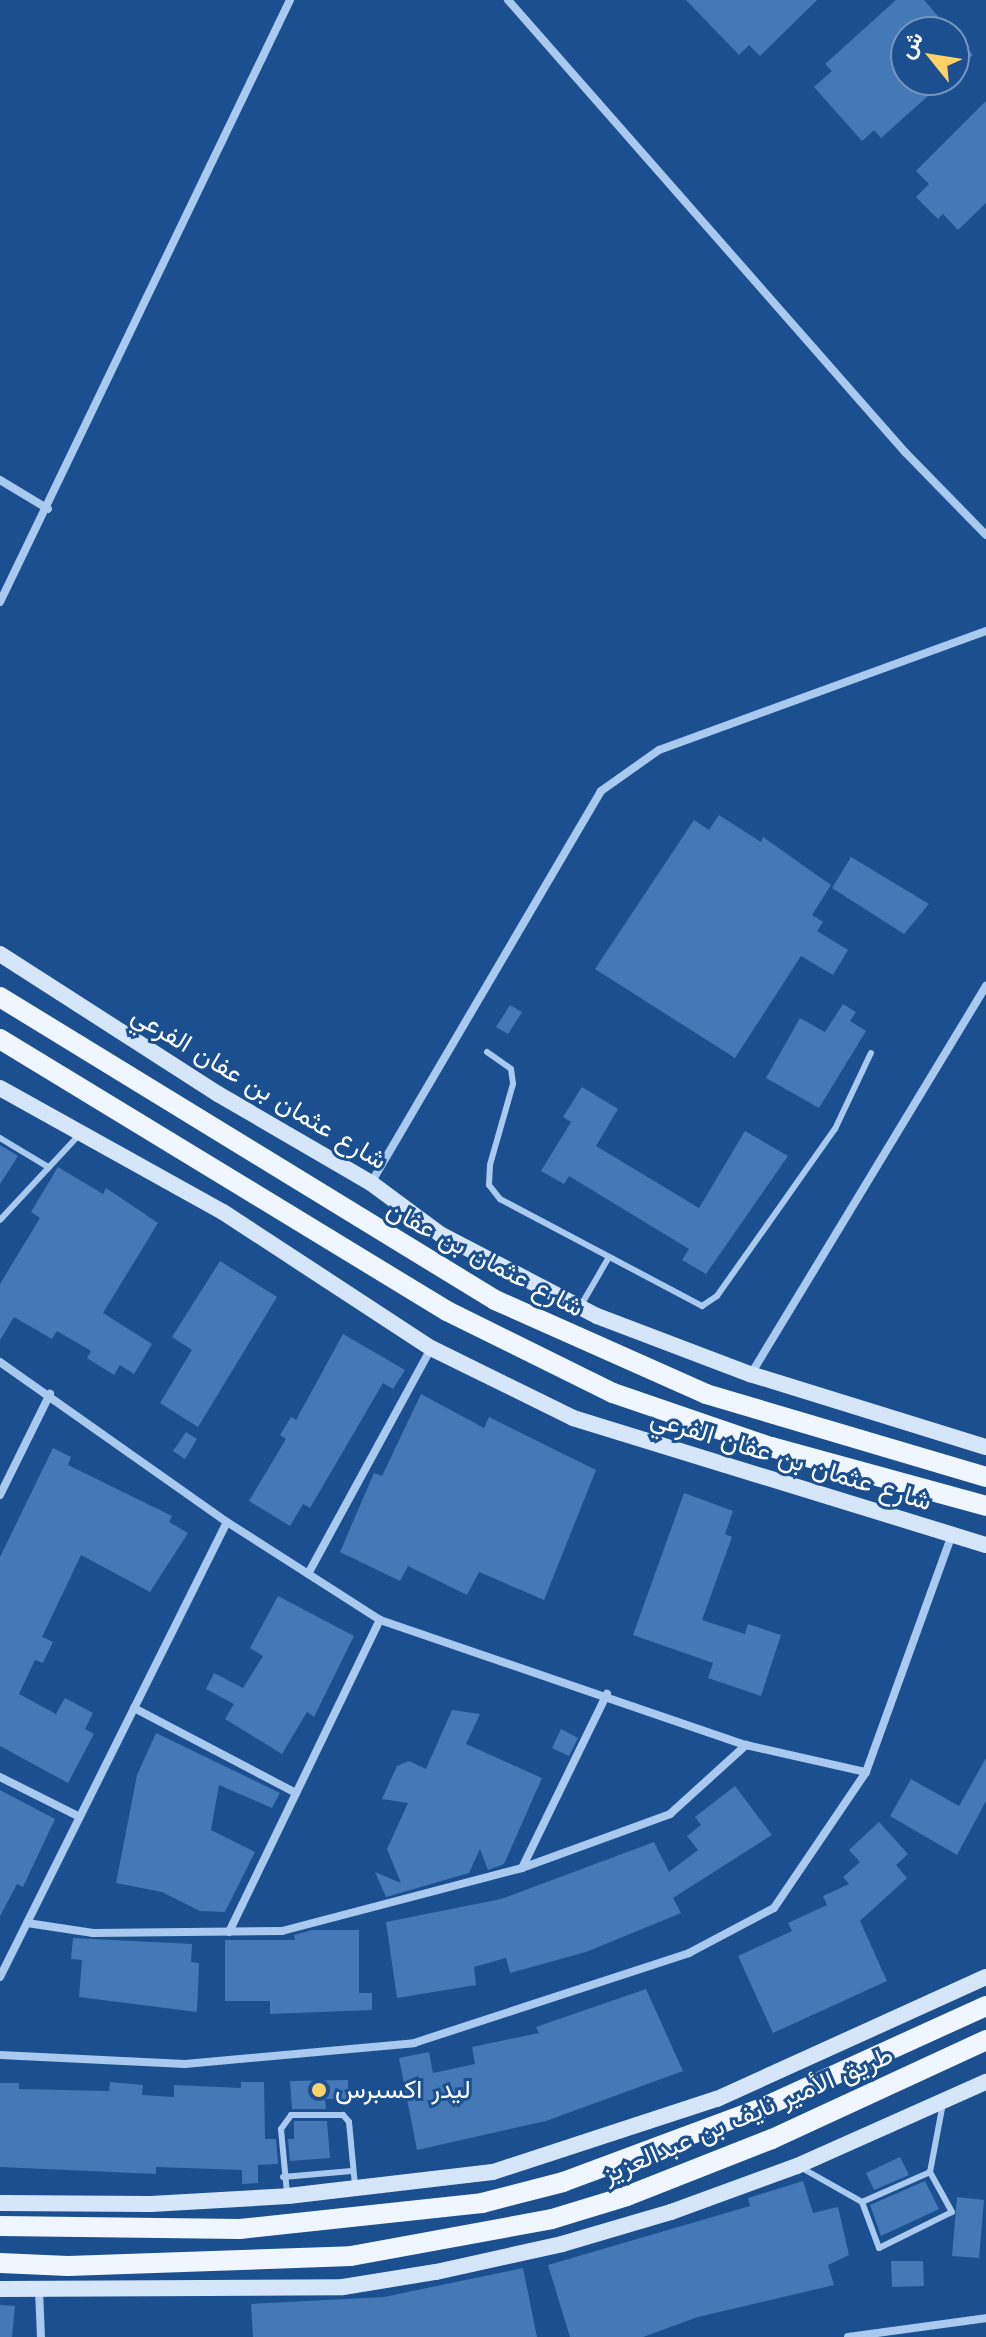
<!DOCTYPE html>
<html>
<head>
<meta charset="utf-8">
<style>
  body { margin:0 }
  #map { position:relative; width:986px; height:2337px; overflow:hidden; background:#1b4f8f; font-family:"Work Sans",Vazirmatn,sans-serif }
  div>[style] { position:absolute }
  .building>* { inset:0; background:#4478b7 }
  .service>* { height:6px; margin:-3px; padding:0 3px; transform-origin:3px; border-radius:3px; background:#a9c9ee }
  .minor>* { height:8px; margin:-4px; padding:0 4px; transform-origin:4px; border-radius:4px; background:#a9c9ee }
  .secondary>* { height:16px; margin:-8px; padding:0 8px; transform-origin:8px; border-radius:8px; background:#d6e6fa }
  .primary>* { height:20px; margin:-10px; padding:0 10px; transform-origin:10px; border-radius:10px; background:#f0f6ff }
  .dots>* { width:22px; height:22px; translate:-50% -50%; box-sizing:border-box; border:4px solid #1b4f8f; border-radius:50% }
  span { translate:-50% -50%; white-space:nowrap; text-align:center; line-height:1.15; -webkit-text-stroke:6px #1b4f8f; paint-order:stroke }
  .street-label { font-size:26px; color:#fff }
  .poi-label { font-size:26px; color:#fff }
  .left { translate:0 -50%; text-align:left }
  .north { position:absolute; left:890px; top:16px; width:80px; height:80px; box-sizing:border-box; background:#1b4f8f; border:2px solid #7695bc; border-radius:50%; rotate:300deg; font-size:22px; font-weight:700; line-height:32px; text-align:center; color:#fff }
  .north::after { content:''; display:block; margin:auto; width:28px; height:36px; background:#ffd166; clip-path:polygon(50% 0,100% 100%,50% 72%,0 100%) }
</style>
</head>
<body>
<div id="map">
  <div class="building">
    <div style="clip-path:polygon(686px 0,817px 0,760px 56px,749px 45px,739px 55px)"></div>
    <div style="clip-path:polygon(896px 0,924px 0,952px 32px,906px 32px,906px 80px,946px 80px,881px 138px,874px 130px,862px 141px,814px 87px,832px 71px,825px 64px)"></div>
    <div style="clip-path:polygon(954px 34px,973px 55px,954px 72px)"></div>
    <div style="clip-path:polygon(986px 101px,986px 203px,958px 230px,943px 214px,938px 219px,916px 197px,929px 184px,916px 171px)"></div>
    <div style="clip-path:polygon(719px 815px,761px 842px,763px 837px,831px 885px,812px 915px,823px 922px,817px 931px,848px 950px,833px 975px,801px 956px,735px 1058px,595px 969px,694px 820px,709px 830px)"></div>
    <div style="clip-path:polygon(851px 857px,929px 904px,904px 934px,832px 888px)"></div>
    <div style="clip-path:polygon(843px 1004px,856px 1012px,850px 1021px,866px 1031px,819px 1108px,766px 1078px,800px 1018px,825px 1032px)"></div>
    <div style="clip-path:polygon(510px 1005px,522px 1012px,508px 1034px,496px 1027px)"></div>
    <div style="clip-path:polygon(582px 1087px,618px 1109px,596px 1146px,699px 1208px,745px 1131px,788px 1156px,706px 1274px,682px 1260px,689px 1249px,569px 1176px,564px 1184px,541px 1171px,571px 1122px,563px 1117px)"></div>
    <div style="clip-path:polygon(0 1145px,18px 1156px,0 1184px)"></div>
    <div style="clip-path:polygon(58px 1167px,103px 1194px,106px 1188px,158px 1223px,103px 1313px,152px 1344px,134px 1374px,120px 1365px,114px 1375px,87px 1358px,91px 1351px,57px 1331px,52px 1339px,14px 1317px,0 1340px,0 1284px,40px 1218px,31px 1212px)"></div>
    <div style="clip-path:polygon(220px 1261px,277px 1297px,198px 1427px,160px 1403px,192px 1350px,172px 1337px)"></div>
    <div style="clip-path:polygon(343px 1334px,405px 1370px,393px 1389px,383px 1383px,310px 1508px,303px 1504px,290px 1526px,249px 1501px,286px 1439px,280px 1435px,291px 1417px,296px 1420px)"></div>
    <div style="clip-path:polygon(421px 1394px,484px 1428px,489px 1417px,596px 1470px,544px 1600px,479px 1572px,467px 1595px,408px 1566px,400px 1581px,340px 1552px,374px 1473px,382px 1476px)"></div>
    <div style="clip-path:polygon(186px 1432px,197px 1439px,185px 1459px,173px 1451px)"></div>
    <div style="clip-path:polygon(53px 1448px,71px 1457px,68px 1465px,172px 1516px,169px 1522px,188px 1533px,150px 1592px,81px 1555px,42px 1637px,53px 1642px,43px 1663px,35px 1660px,19px 1694px,56px 1714px,65px 1698px,93px 1713px,85px 1729px,94px 1734px,68px 1783px,0 1746px,0 1557px)"></div>
    <div style="clip-path:polygon(684px 1493px,733px 1511px,725px 1534px,732px 1537px,702px 1620px,745px 1634px,748px 1624px,781px 1635px,761px 1696px,708px 1678px,713px 1663px,633px 1635px)"></div>
    <div style="clip-path:polygon(278px 1596px,354px 1636px,314px 1717px,307px 1712px,282px 1754px,225px 1719px,234px 1704px,206px 1689px,214px 1673px,243px 1688px,263px 1656px,250px 1648px)"></div>
    <div style="clip-path:polygon(452px 1710px,480px 1714px,466px 1744px,542px 1778px,504px 1864px,488px 1870px,480px 1849px,469px 1873px,386px 1897px,375px 1872px,401px 1883px,387px 1849px,408px 1803px,382px 1799px,397px 1766px,409px 1761px,426px 1769px)"></div>
    <div style="clip-path:polygon(561px 1729px,578px 1738px,569px 1756px,552px 1748px)"></div>
    <div style="clip-path:polygon(156px 1733px,280px 1793px,272px 1808px,219px 1785px,211px 1830px,255px 1852px,225px 1912px,200px 1911px,162px 1892px,116px 1883px,137px 1775px)"></div>
    <div style="clip-path:polygon(986px 1758px,986px 1801px,957px 1855px,890px 1816px,911px 1779px,959px 1806px)"></div>
    <div style="clip-path:polygon(735px 1786px,772px 1835px,673px 1898px,681px 1913px,586px 1952px,510px 1973px,506px 1958px,474px 1967px,476px 1985px,397px 1998px,386px 1922px,501px 1899px,654px 1842px,669px 1872px,698px 1850px,687px 1836px,701px 1825px,695px 1817px)"></div>
    <div style="clip-path:polygon(0 1790px,55px 1819px,23px 1887px,17px 1884px,0 1916px)"></div>
    <div style="clip-path:polygon(879px 1822px,908px 1854px,896px 1865px,907px 1878px,860px 1921px,887px 1981px,773px 2033px,738px 1956px,792px 1931px,788px 1923px,827px 1905px,823px 1896px,849px 1884px,843px 1877px,860px 1862px,849px 1850px)"></div>
    <div style="clip-path:polygon(312px 1930px,359px 1930px,359px 1993px,372px 1993px,372px 2010px,270px 2014px,270px 2001px,225px 2001px,225px 1940px,295px 1940px,294px 1935px)"></div>
    <div style="clip-path:polygon(73px 1938px,192px 1944px,191px 1962px,199px 1963px,197px 2012px,79px 1997px,82px 1960px,71px 1959px)"></div>
    <div style="clip-path:polygon(646px 1989px,683px 2071px,546px 2121px,417px 2150px,399px 2058px,429px 2052px,433px 2073px,475px 2064px,472px 2047px,539px 2033px,536px 2027px)"></div>
    <div style="clip-path:polygon(348px 2080px,348px 2099px,325px 2099px,326px 2109px,292px 2109px,290px 2081px)"></div>
    <div style="clip-path:polygon(110px 2082px,143px 2085px,142px 2095px,174px 2097px,174px 2085px,241px 2088px,241px 2082px,264px 2082px,265px 2139px,276px 2139px,278px 2164px,258px 2165px,258px 2183px,242px 2184px,242px 2170px,156px 2167px,156px 2174px,0 2167px,0 2083px,19px 2083px,19px 2089px,109px 2091px)"></div>
    <div style="clip-path:polygon(294px 2121px,327px 2121px,330px 2158px,290px 2161px,288px 2139px,294px 2139px)"></div>
    <div style="clip-path:polygon(900px 2157px,909px 2175px,874px 2190px,866px 2173px)"></div>
    <div style="clip-path:polygon(803px 2181px,813px 2213px,838px 2207px,849px 2255px,828px 2265px,834px 2285px,698px 2317px,643px 2337px,570px 2337px,548px 2265px,750px 2206px,748px 2198px)"></div>
    <div style="clip-path:polygon(925px 2181px,939px 2209px,881px 2236px,870px 2205px)"></div>
    <div style="clip-path:polygon(957px 2197px,984px 2200px,979px 2258px,952px 2256px)"></div>
    <div style="clip-path:polygon(891px 2261px,923px 2261px,924px 2286px,892px 2287px)"></div>
    <div style="clip-path:polygon(523px 2268px,537px 2337px,253px 2337px,251px 2304px,384px 2297px)"></div>
    <div style="clip-path:polygon(0 2305px,15px 2306px,12px 2337px,0 2337px)"></div>
  </div>
  <div class="service">
    <div style="left:487px;top:1052px;width:29px;rotate:35deg"></div>
    <div style="left:511px;top:1069px;width:15px;rotate:82deg"></div>
    <div style="left:513px;top:1084px;width:84px;rotate:105.9deg"></div>
    <div style="left:490px;top:1165px;width:20px;rotate:93deg"></div>
    <div style="left:489px;top:1185px;width:18px;rotate:52deg"></div>
    <div style="left:500px;top:1199px;width:229px;rotate:27.9deg"></div>
    <div style="left:702px;top:1306px;width:18px;rotate:-34deg"></div>
    <div style="left:717px;top:1296px;width:204px;rotate:-54.8deg"></div>
    <div style="left:835px;top:1129px;width:84px;rotate:-64.7deg"></div>
    <div style="left:0;top:1138px;width:56px;rotate:31.1deg"></div>
    <div style="left:0;top:1220px;width:116px;rotate:-47.1deg"></div>
    <div style="left:580px;top:1307px;width:58px;rotate:-59.9deg"></div>
    <div style="left:800px;top:2167px;width:71px;rotate:29.4deg"></div>
    <div style="left:862px;top:2202px;width:49px;rotate:69.7deg"></div>
    <div style="left:879px;top:2248px;width:81px;rotate:-26.3deg"></div>
    <div style="left:952px;top:2212px;width:46px;rotate:-118.8deg"></div>
    <div style="left:930px;top:2172px;width:70px;rotate:-79.3deg"></div>
    <div style="left:283px;top:2177px;width:69px;rotate:-5deg"></div>
    <div style="left:287px;top:2193px;width:64px;rotate:-95.4deg"></div>
    <div style="left:281px;top:2129px;width:17px;rotate:-54deg"></div>
    <div style="left:291px;top:2115px;width:52px"></div>
    <div style="left:343px;top:2115px;width:9px;rotate:49deg"></div>
    <div style="left:349px;top:2122px;width:64px;rotate:84.6deg"></div>
    <div style="left:862px;top:2202px;width:74px;rotate:-23.8deg"></div>
  </div>
  <div class="minor">
    <div style="left:508px;top:0;width:602px;rotate:48.71deg"></div>
    <div style="left:905px;top:452px;width:116px;rotate:45.7deg"></div>
    <div style="left:0;top:480px;width:56px;rotate:31.1deg"></div>
    <div style="left:0;top:602px;width:668px;rotate:-64.28deg"></div>
    <div style="left:371px;top:1183px;width:454px;rotate:-59.6deg"></div>
    <div style="left:601px;top:791px;width:71px;rotate:-35.3deg"></div>
    <div style="left:659px;top:750px;width:348px;rotate:-20deg"></div>
    <div style="left:0;top:1362px;width:278px;rotate:35.2deg"></div>
    <div style="left:227px;top:1522px;width:182px;rotate:32.6deg"></div>
    <div style="left:380px;top:1620px;width:387px;rotate:18.9deg"></div>
    <div style="left:746px;top:1745px;width:123px;rotate:12.7deg"></div>
    <div style="left:751px;top:1374px;width:454px;rotate:-58.8deg"></div>
    <div style="left:0;top:1495px;width:113px;rotate:-63.7deg"></div>
    <div style="left:308px;top:1574px;width:257px;rotate:-61.4deg"></div>
    <div style="left:134px;top:1708px;width:183px;rotate:27.7deg"></div>
    <div style="left:0;top:1777px;width:89px;rotate:26.6deg"></div>
    <div style="left:522px;top:1868px;width:194px;rotate:-64deg"></div>
    <div style="left:27px;top:1923px;width:67px;rotate:8.6deg"></div>
    <div style="left:93px;top:1933px;width:189px;rotate:-0.6deg"></div>
    <div style="left:282px;top:1931px;width:248px;rotate:-14.7deg"></div>
    <div style="left:522px;top:1868px;width:158px;rotate:-20deg"></div>
    <div style="left:670px;top:1814px;width:103px;rotate:-42.2deg"></div>
    <div style="left:229px;top:1932px;width:347px;rotate:-64.2deg"></div>
    <div style="left:0;top:1977px;width:508px;rotate:-63.49deg"></div>
    <div style="left:0;top:2055px;width:185px;rotate:2.8deg"></div>
    <div style="left:185px;top:2064px;width:230px;rotate:-5.2deg"></div>
    <div style="left:414px;top:2043px;width:289px;rotate:-18.1deg"></div>
    <div style="left:689px;top:1953px;width:96px;rotate:-27.9deg"></div>
    <div style="left:774px;top:1908px;width:164px;rotate:-55.9deg"></div>
    <div style="left:866px;top:1772px;width:253px;rotate:-70.1deg"></div>
    <div style="left:39px;top:2290px;width:47px;rotate:87.6deg"></div>
    <div style="left:848px;top:2337px;width:139px;rotate:-7.8deg"></div>
  </div>
  <div class="secondary">
    <div style="left:0;top:954px;width:259px;rotate:32.7deg"></div>
    <div style="left:218px;top:1094px;width:177px;rotate:30.2deg"></div>
    <div style="left:371px;top:1183px;width:86px;rotate:36.5deg"></div>
    <div style="left:440px;top:1234px;width:177px;rotate:27.6deg"></div>
    <div style="left:597px;top:1316px;width:164px;rotate:20.8deg"></div>
    <div style="left:750px;top:1374px;width:247px;rotate:17.2deg"></div>
    <div style="left:0;top:1088px;width:255px;rotate:29.1deg"></div>
    <div style="left:223px;top:1212px;width:249px;rotate:33.2deg"></div>
    <div style="left:431px;top:1348px;width:158px;rotate:26.2deg"></div>
    <div style="left:573px;top:1418px;width:432px;rotate:17.1deg"></div>
    <div style="left:0;top:2203px;width:151px;rotate:0.4deg"></div>
    <div style="left:151px;top:2204px;width:137px;rotate:-3.3deg"></div>
    <div style="left:288px;top:2196px;width:206px;rotate:-6.7deg"></div>
    <div style="left:493px;top:2172px;width:236px;rotate:-18.1deg"></div>
    <div style="left:717px;top:2099px;width:295px;rotate:-24.4deg"></div>
    <div style="left:0;top:2289px;width:343px;rotate:-0.3deg"></div>
    <div style="left:343px;top:2287px;width:94px;rotate:-9.2deg"></div>
    <div style="left:436px;top:2272px;width:129px;rotate:-12.5deg"></div>
    <div style="left:562px;top:2244px;width:114px;rotate:-16.4deg"></div>
    <div style="left:671px;top:2212px;width:134px;rotate:-20.1deg"></div>
    <div style="left:797px;top:2166px;width:207px;rotate:-24deg"></div>
  </div>
  <div class="primary">
    <div style="left:0;top:997px;width:580px;rotate:31.47deg"></div>
    <div style="left:495px;top:1300px;width:231px;rotate:24deg"></div>
    <div style="left:706px;top:1394px;width:292px;rotate:16.5deg"></div>
    <div style="left:0;top:1039px;width:523px;rotate:31.32deg"></div>
    <div style="left:447px;top:1311px;width:185px;rotate:26.3deg"></div>
    <div style="left:613px;top:1393px;width:167px;rotate:18.9deg"></div>
    <div style="left:771px;top:1447px;width:223px;rotate:15.3deg"></div>
    <div style="left:0;top:2226px;width:240px;rotate:0.7deg"></div>
    <div style="left:240px;top:2229px;width:243px;rotate:-6.1deg"></div>
    <div style="left:482px;top:2203px;width:84px;rotate:-14.5deg"></div>
    <div style="left:563px;top:2182px;width:212px;rotate:-20.4deg"></div>
    <div style="left:762px;top:2108px;width:246px;rotate:-24.5deg"></div>
    <div style="left:0;top:2263px;width:68px;rotate:2.5deg"></div>
    <div style="left:68px;top:2266px;width:283px;rotate:-2deg"></div>
    <div style="left:351px;top:2256px;width:204px;rotate:-10.4deg"></div>
    <div style="left:552px;top:2219px;width:78px;rotate:-17deg"></div>
    <div style="left:627px;top:2196px;width:156px;rotate:-21.5deg"></div>
    <div style="left:772px;top:2139px;width:236px;rotate:-24.8deg"></div>
  </div>
  <div class="dots">
    <div style="left:319px;top:2090px;background:#ffd166"></div>
  </div>
  <div class="street-label">
    <span style="left:259px;top:1088px;rotate:31deg">شارع عثمان بن عفان الفرعي</span>
    <span style="left:485px;top:1259px;rotate:28deg">شارع عثمان بن عفان</span>
    <span style="left:791px;top:1460px;rotate:17deg">شارع عثمان بن عفان الفرعي</span>
    <span style="left:748px;top:2115px;rotate:-23deg">طريق الأمير نايف بن عبدالعزيز</span>
  </div>
  <div class="poi-label">
    <span class="left" style="left:335px;top:2090px">ليدر اكسبرس</span>
  </div>
  <div class="north">ش</div>
</div>
</body>
</html>
